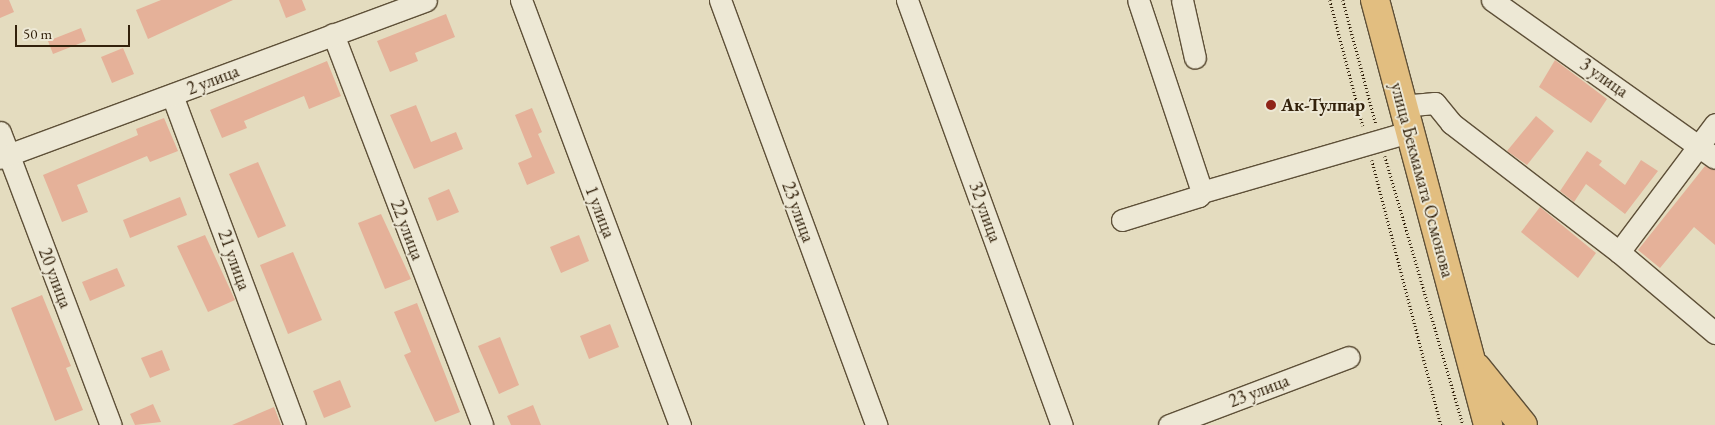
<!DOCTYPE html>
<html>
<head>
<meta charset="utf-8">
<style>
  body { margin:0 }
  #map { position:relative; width:1715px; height:425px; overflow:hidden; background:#e4dcbf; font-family:"EB Garamond",serif }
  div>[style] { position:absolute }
  .building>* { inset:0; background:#e5b199 }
  .path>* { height:2.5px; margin-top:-1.25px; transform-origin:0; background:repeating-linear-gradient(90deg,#32210b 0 1px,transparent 0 3.5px) }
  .roads { filter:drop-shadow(1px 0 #5e5038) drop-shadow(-1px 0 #5e5038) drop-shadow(0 1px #5e5038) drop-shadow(0 -1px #5e5038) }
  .minor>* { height:21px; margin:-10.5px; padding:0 10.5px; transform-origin:10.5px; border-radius:10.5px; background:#ede8d5 }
  .highway>* { height:28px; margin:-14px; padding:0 14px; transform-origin:14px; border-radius:14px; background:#e2be80 }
  .dots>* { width:14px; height:14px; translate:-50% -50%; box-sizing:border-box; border:2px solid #ede8d5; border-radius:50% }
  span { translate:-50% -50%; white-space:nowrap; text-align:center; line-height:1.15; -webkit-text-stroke:4px #ede8d5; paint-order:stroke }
  .street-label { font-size:18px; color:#32210b }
  .poi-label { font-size:18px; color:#32210b; font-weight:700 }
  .left { translate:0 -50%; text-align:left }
  .scale { position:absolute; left:15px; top:25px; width:115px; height:22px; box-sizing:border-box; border:2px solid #32210b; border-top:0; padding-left:6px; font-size:15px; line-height:18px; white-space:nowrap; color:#32210b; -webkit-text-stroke:4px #ede8d5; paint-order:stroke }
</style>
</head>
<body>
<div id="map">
  <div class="building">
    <div style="clip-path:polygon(0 0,9px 0,14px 12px,0 18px)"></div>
    <div style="clip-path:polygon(161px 0,233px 0,148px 39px,136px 10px)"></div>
    <div style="clip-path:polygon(279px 0,302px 0,306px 10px,286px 18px)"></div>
    <div style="clip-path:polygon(446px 14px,455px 37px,415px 53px,418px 61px,390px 72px,377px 41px)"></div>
    <div style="clip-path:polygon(81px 28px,86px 41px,53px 54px,48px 41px)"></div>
    <div style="clip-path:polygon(123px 48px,134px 74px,112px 83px,101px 57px)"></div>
    <div style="clip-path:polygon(1555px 60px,1607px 99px,1591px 123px,1539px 87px)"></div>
    <div style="clip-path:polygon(327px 61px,341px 96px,309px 109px,304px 96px,244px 121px,247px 128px,222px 138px,210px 110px)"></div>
    <div style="clip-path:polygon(416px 105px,431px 142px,456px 132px,463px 149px,414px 169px,390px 115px)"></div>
    <div style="clip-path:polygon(532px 108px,542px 132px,538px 134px,555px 173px,527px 185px,518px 163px,532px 157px,515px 115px)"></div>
    <div style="clip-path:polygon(1536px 116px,1554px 131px,1527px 165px,1507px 151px)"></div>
    <div style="clip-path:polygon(164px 118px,178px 151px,150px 162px,147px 156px,77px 185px,88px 212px,62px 222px,43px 175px,138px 135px,136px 129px)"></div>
    <div style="clip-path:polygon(1587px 151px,1602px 161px,1599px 165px,1625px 185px,1641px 160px,1658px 171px,1625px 214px,1586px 184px,1574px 202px,1560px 191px)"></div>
    <div style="clip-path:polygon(258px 162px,286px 226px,258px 238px,229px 174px)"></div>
    <div style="clip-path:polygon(1705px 166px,1715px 170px,1715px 245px,1694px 227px,1660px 268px,1638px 250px)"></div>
    <div style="clip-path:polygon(449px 189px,459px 212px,437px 221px,428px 198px)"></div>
    <div style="clip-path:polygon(180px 197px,187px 215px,130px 238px,123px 220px)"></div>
    <div style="clip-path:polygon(1540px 207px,1596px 253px,1578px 278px,1521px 232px)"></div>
    <div style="clip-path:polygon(381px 214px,411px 279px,385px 289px,358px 223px)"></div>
    <div style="clip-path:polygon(205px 235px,235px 300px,208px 312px,177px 246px)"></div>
    <div style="clip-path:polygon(579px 235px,589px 261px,561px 273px,550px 247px)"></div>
    <div style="clip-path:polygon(293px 252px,322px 320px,288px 334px,260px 265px)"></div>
    <div style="clip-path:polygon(117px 268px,125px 286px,90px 301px,82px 282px)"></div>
    <div style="clip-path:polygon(42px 295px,71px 366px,66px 368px,83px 410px,55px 421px,11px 308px)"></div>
    <div style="clip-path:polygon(417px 303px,460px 412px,435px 422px,404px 355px,411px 352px,394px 312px)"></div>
    <div style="clip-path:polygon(610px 324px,619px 347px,589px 359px,580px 336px)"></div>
    <div style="clip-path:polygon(500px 337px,519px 385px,499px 394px,478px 346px)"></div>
    <div style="clip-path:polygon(162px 350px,170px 370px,150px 378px,141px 358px)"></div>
    <div style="clip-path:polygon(340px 380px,351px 407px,324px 418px,313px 391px)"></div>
    <div style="clip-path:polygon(153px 404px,161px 422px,135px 425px,130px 414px)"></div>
    <div style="clip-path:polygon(533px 405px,541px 425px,511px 425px,507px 416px)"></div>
    <div style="clip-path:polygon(274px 407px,281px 425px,232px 425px)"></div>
  </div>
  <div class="path">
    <div style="left:1330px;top:0;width:130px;rotate:75.3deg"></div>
    <div style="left:1343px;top:0;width:128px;rotate:75.1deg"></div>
    <div style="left:1385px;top:156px;width:280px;rotate:73.8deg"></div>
    <div style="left:1372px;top:160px;width:274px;rotate:75.4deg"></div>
  </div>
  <div class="roads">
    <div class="minor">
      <div style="left:521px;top:0;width:454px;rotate:69.5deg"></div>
      <div style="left:720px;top:0;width:453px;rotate:69.8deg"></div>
      <div style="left:907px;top:0;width:452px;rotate:70deg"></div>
      <div style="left:1182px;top:0;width:59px;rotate:77.4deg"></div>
      <div style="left:1492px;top:0;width:273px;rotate:35.3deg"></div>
      <div style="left:333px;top:34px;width:418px;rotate:69.1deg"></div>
      <div style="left:172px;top:95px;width:352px;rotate:69.6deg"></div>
      <div style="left:1401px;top:106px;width:34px;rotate:-5deg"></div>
      <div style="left:1435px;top:103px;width:26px;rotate:51deg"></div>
      <div style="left:1451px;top:123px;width:212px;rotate:37.5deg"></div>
      <div style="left:1619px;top:252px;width:126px;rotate:40.2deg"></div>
      <div style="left:0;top:132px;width:313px;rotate:69.3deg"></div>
      <div style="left:0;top:158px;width:454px;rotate:-20.3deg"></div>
      <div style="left:1202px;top:192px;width:215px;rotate:-16.2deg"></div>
      <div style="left:1122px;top:220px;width:81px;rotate:-17.3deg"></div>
      <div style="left:1199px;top:196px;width:5px;rotate:-53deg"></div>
      <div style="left:1202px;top:192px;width:202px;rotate:-108.4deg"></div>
      <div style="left:1619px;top:252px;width:160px;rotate:-53.1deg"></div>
      <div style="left:1169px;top:425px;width:192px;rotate:-20.7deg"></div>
    </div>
    <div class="highway">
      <div style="left:1375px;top:0;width:440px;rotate:75.1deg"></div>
      <div style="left:1477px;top:368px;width:73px;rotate:51.1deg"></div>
    </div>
  </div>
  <div class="dots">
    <div style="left:1271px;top:105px;background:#8f2418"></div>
  </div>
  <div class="street-label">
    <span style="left:1604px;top:78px;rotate:35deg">3 улица</span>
    <span style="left:213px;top:80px;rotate:-21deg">2 улица</span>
    <span style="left:1422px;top:180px;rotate:75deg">улица Бекмамата Осмонова</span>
    <span style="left:600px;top:212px;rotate:69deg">1 улица</span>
    <span style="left:798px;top:212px;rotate:70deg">23 улица</span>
    <span style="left:985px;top:212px;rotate:70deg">32 улица</span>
    <span style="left:407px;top:230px;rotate:69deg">22 улица</span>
    <span style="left:234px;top:260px;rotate:70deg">21 улица</span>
    <span style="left:55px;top:278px;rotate:69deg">20 улица</span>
    <span style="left:1259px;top:391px;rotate:-21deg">23 улица</span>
  </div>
  <div class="poi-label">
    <span class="left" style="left:1281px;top:105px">Ак-Тулпар</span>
  </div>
  <div class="scale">50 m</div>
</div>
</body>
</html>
